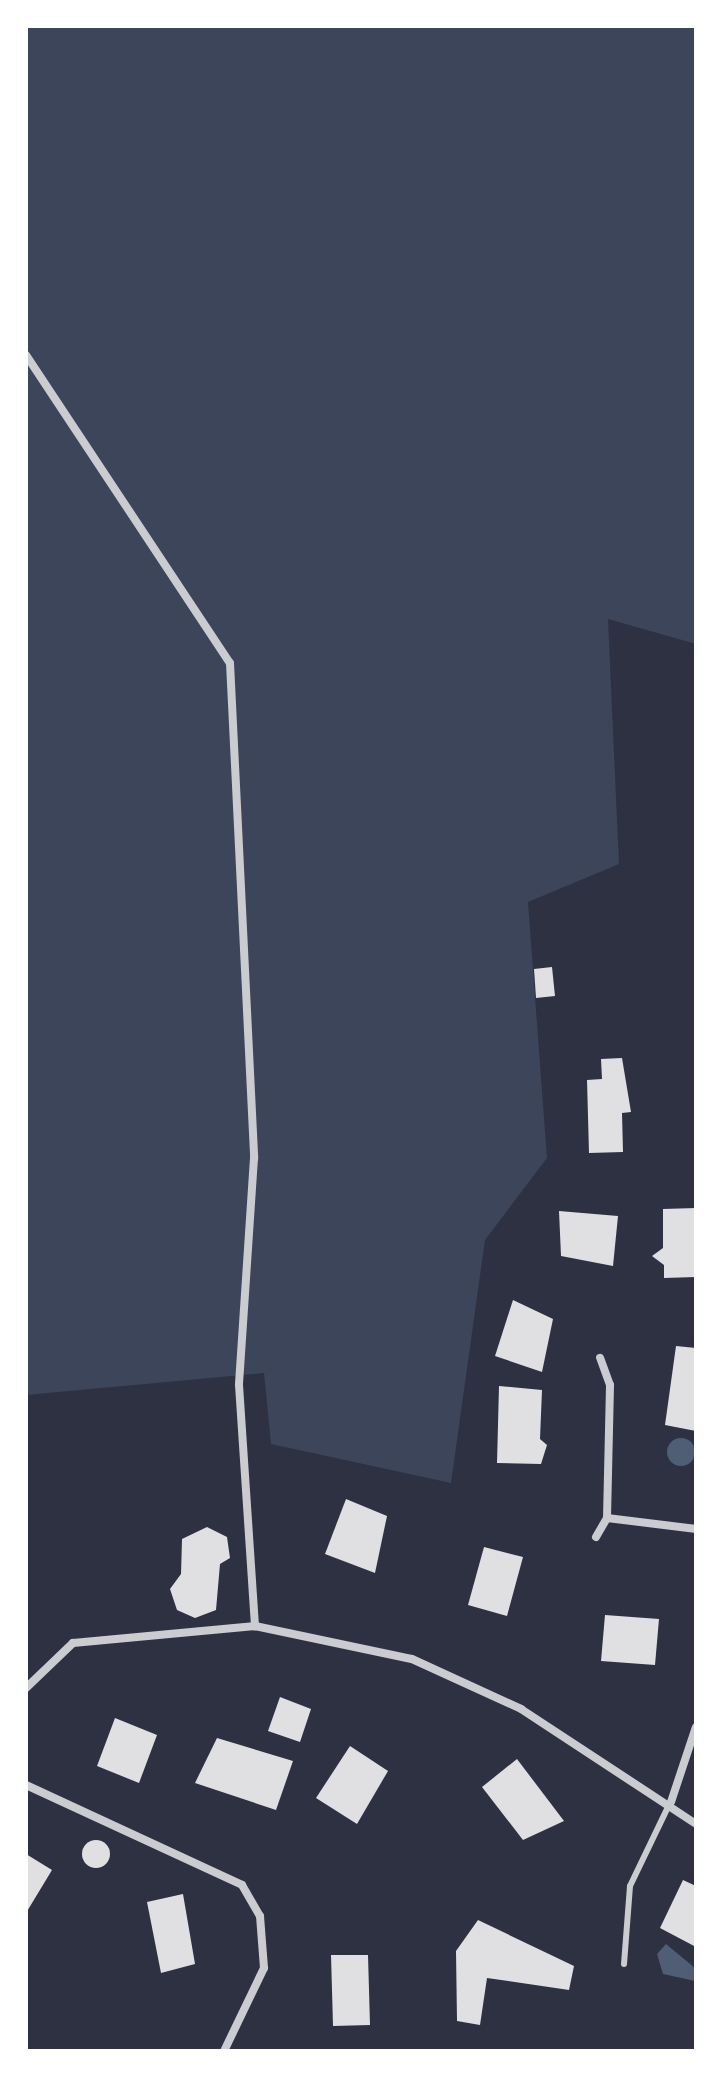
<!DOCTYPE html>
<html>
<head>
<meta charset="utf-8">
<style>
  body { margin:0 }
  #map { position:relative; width:722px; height:2077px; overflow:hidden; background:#2d3142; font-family:"Varela Round",sans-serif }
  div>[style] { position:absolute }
  .green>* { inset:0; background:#3c4559 }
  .water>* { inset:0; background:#4f5d75 }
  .round { border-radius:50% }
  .building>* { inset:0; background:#e0e0e3 }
  .service>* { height:6px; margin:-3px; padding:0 3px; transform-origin:3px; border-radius:3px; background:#caccd0 }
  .minor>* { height:8px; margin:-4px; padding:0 4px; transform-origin:4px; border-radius:4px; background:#caccd0 }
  span { translate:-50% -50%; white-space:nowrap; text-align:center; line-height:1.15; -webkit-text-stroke:6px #fff; paint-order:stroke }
  .frame { position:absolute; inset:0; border:28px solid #fff; pointer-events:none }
</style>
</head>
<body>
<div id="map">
  <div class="green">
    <div style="clip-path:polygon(26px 26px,696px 26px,696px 644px,608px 619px,619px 864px,528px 902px,547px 1158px,485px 1240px,451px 1483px,271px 1444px,264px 1373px,26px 1395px)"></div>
  </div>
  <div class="water">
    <div class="round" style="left:667px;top:1438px;width:28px;height:28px"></div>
    <div style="clip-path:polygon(666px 1944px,695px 1968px,695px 1981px,663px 1974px,657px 1954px)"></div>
  </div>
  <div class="building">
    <div style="clip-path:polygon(552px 967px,555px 996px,536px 998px,534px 969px)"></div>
    <div style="clip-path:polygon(622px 1058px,631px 1112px,622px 1113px,623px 1152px,589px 1153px,587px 1080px,602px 1079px,601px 1059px)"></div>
    <div style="clip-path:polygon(696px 1208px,696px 1277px,664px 1278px,664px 1265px,652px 1256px,663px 1248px,663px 1209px)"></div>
    <div style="clip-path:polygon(559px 1211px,618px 1216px,613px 1266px,561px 1256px)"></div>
    <div style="clip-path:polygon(513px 1300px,553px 1319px,542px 1372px,495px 1356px)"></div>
    <div style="clip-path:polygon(676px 1346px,696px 1348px,696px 1431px,665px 1425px)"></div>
    <div style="clip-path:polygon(499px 1386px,542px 1390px,540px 1439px,547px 1445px,541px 1464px,497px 1463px)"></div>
    <div style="clip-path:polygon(346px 1499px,387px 1516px,375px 1573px,325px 1554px)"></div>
    <div style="clip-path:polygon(207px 1527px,227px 1537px,230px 1558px,220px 1564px,216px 1610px,195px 1618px,177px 1610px,170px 1589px,181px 1574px,182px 1539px)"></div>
    <div style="clip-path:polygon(484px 1547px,523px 1557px,507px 1616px,468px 1605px)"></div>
    <div style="clip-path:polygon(605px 1615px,659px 1619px,655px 1665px,601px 1661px)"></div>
    <div style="clip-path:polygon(280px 1697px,311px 1709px,300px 1742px,268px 1731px)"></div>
    <div style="clip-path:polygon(115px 1718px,157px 1735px,139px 1783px,97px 1766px)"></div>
    <div style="clip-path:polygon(217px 1738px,293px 1761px,276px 1810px,195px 1783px)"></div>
    <div style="clip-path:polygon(350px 1746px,388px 1771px,357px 1824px,316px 1798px)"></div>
    <div style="clip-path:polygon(517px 1759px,564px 1821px,523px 1840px,482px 1787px)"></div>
    <div class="round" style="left:82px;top:1840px;width:28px;height:28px"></div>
    <div style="clip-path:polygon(26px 1854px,52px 1870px,26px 1913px)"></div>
    <div style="clip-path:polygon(683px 1880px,696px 1886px,696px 1947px,660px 1928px)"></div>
    <div style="clip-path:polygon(183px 1894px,195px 1964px,161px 1973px,147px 1902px)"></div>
    <div style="clip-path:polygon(478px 1920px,574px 1966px,569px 1990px,487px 1978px,480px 2025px,457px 2021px,456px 1951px)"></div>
    <div style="clip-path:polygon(331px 1955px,368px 1955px,370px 2025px,333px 2026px)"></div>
  </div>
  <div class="service">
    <div style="left:624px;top:1964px;width:78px;rotate:-85.6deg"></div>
    <div style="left:630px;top:1886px;width:90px;rotate:-64.3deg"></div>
  </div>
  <div class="minor">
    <div style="left:26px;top:355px;width:369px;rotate:56.5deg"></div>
    <div style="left:230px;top:663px;width:496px;rotate:87.2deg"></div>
    <div style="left:254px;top:1158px;width:227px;rotate:93.8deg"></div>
    <div style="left:239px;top:1385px;width:242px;rotate:86.2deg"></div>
    <div style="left:607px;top:1518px;width:90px;rotate:7deg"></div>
    <div style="left:596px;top:1537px;width:22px;rotate:-60deg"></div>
    <div style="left:607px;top:1518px;width:133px;rotate:-88.7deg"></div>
    <div style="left:610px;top:1385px;width:29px;rotate:-110deg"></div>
    <div style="left:26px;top:1688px;width:65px;rotate:-43.8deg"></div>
    <div style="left:73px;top:1643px;width:183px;rotate:-5.3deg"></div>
    <div style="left:255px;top:1626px;width:160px;rotate:11.9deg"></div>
    <div style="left:412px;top:1659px;width:120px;rotate:24.6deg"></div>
    <div style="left:521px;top:1709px;width:209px;rotate:33.3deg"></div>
    <div style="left:26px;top:1785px;width:238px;rotate:24.8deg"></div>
    <div style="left:242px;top:1885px;width:36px;rotate:60deg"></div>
    <div style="left:260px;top:1916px;width:52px;rotate:85.6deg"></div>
    <div style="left:264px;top:1968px;width:92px;rotate:115.7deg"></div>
    <div style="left:671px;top:1802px;width:79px;rotate:-71.6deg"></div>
  </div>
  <div class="frame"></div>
</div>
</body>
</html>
